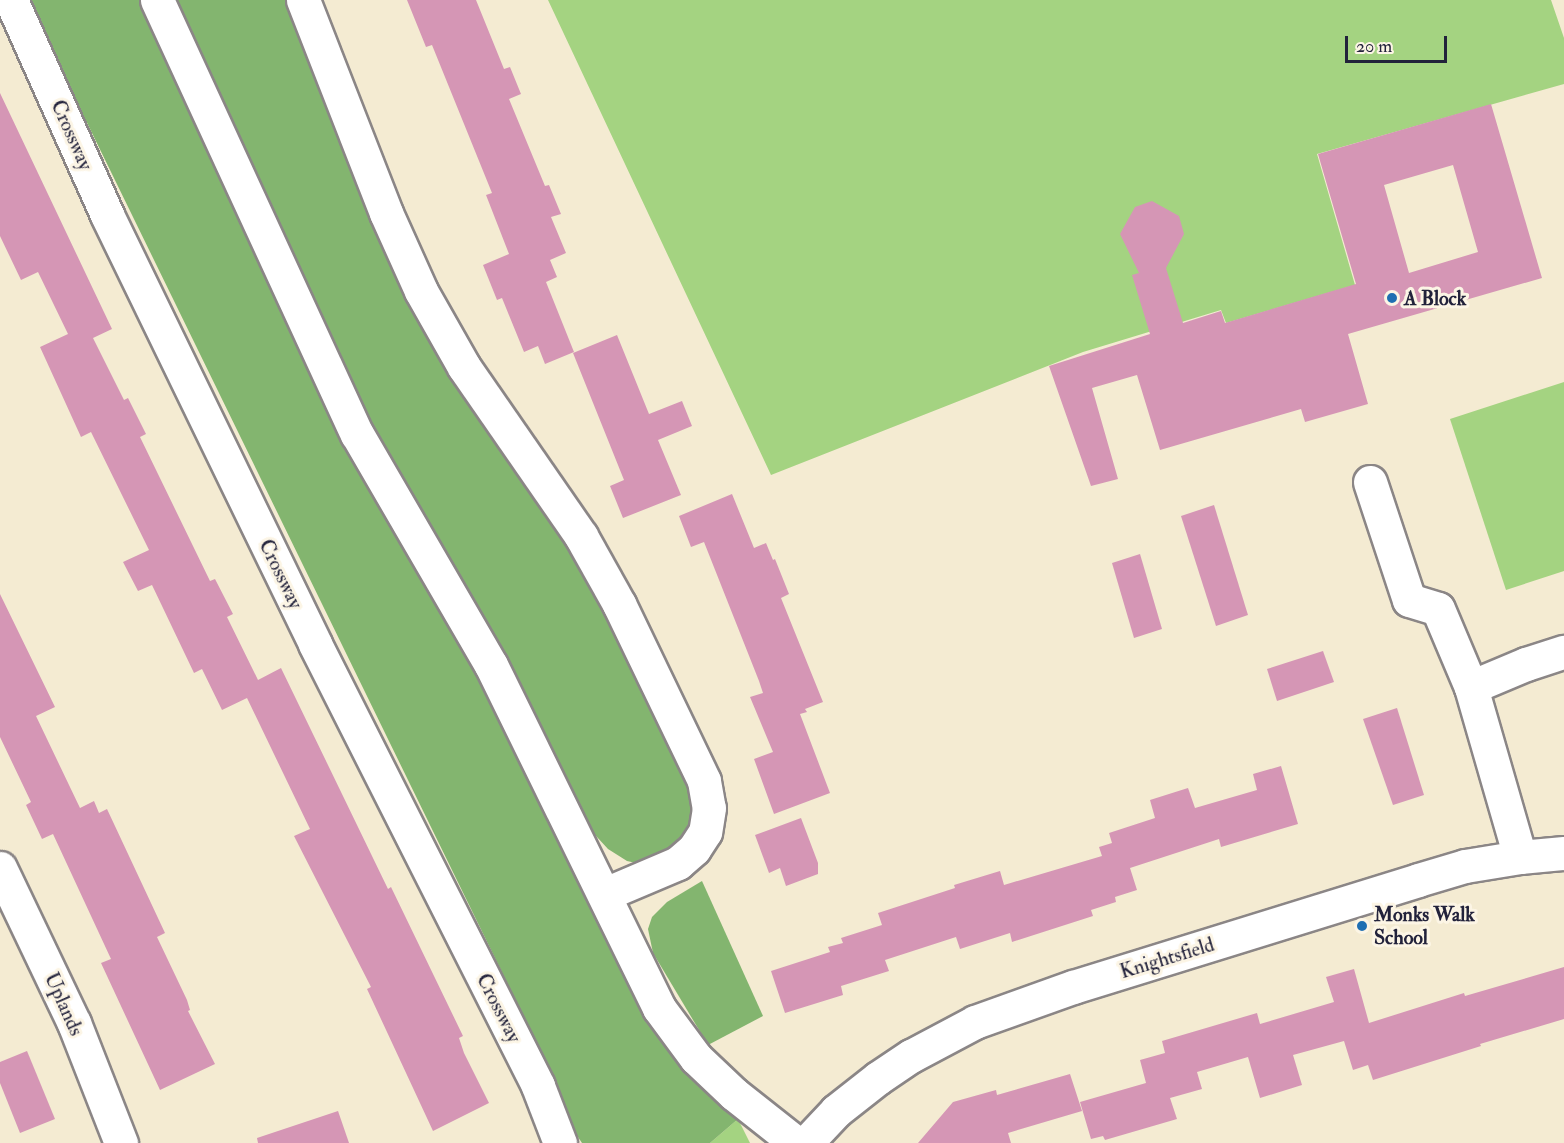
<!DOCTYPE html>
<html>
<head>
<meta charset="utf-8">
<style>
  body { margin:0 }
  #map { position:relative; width:1564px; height:1143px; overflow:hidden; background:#f4ebd2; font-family:"IM FELL Double Pica",serif }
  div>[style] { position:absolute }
  .green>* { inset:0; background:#a4d381 }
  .forest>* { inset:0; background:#83b56f }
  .building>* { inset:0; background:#d596b5 }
  .roads { filter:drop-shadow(2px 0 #8b8686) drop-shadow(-2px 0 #8b8686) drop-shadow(0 2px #8b8686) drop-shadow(0 -2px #8b8686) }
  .minor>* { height:33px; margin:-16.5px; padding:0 16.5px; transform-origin:16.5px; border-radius:16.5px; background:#fff }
  .dots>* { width:16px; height:16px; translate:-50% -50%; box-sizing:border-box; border:3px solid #fcf5e5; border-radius:50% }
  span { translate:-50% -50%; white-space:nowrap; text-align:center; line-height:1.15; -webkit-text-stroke:6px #fcf5e5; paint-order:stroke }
  .street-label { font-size:20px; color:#22223b }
  .poi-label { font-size:20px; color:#22223b; font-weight:700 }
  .left { translate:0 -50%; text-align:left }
  .scale { position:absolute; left:1345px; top:36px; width:102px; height:27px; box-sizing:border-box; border:3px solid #22223b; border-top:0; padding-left:8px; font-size:18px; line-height:21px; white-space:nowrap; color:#22223b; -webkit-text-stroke:4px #fcf5e5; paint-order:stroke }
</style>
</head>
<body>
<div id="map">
  <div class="green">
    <div style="clip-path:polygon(548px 0,1551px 0,1564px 38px,1564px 84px,1317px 154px,1355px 285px,1226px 323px,1221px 310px,1083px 352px,771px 475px)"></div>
    <div style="clip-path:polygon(1564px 382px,1564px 571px,1506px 590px,1450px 419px)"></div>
    <div style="clip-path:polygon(738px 1119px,750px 1143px,710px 1143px)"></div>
  </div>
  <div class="forest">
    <div style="clip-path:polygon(27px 0,146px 0,727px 1106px,738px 1119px,710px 1143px,582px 1143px,574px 1131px,555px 1081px)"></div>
    <div style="clip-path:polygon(177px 0,288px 0,357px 184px,445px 367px,567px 545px,662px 723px,695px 803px,685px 845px,645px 865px,627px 861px,608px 849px,585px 824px,365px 424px)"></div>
    <div style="clip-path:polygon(702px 881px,763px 1016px,708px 1045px,653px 953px,648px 929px,652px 917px,667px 902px)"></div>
  </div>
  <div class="building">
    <div style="clip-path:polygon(407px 0,476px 0,504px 69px,510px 67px,521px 94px,509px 99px,545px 186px,549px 185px,561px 214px,551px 217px,566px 253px,550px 260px,557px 277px,546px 282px,574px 352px,545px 364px,538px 346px,524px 352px,502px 298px,497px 300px,483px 265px,509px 254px,486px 195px,492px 193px,432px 45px,426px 47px)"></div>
    <div style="clip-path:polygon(0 93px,112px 329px,93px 338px,124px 400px,128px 398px,146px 434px,140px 437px,210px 581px,215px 579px,233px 614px,227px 617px,258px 680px,281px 668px,388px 889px,391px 887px,463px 1036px,459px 1038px,464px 1053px,489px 1103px,433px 1131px,367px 989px,371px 987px,294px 836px,310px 829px,247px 698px,222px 710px,202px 669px,194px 673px,152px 585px,138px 591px,123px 562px,149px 550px,91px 432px,81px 437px,40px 347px,68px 334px,38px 272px,21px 280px,0 236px)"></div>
    <div style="clip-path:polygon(evenodd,1491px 104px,1542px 278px,1348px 334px,1368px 404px,1305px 422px,1301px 409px,1160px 450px,1137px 375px,1092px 388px,1118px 479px,1091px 486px,1049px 366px,1150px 334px,1132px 275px,1139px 273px,1120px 234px,1135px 207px,1152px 201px,1179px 216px,1184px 234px,1166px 268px,1183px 323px,1221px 311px,1225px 323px,1356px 284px,1318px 154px,1491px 104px,1453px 165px,1478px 252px,1409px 273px,1384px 185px,1453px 165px)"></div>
    <div style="clip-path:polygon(617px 335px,649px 414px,682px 401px,692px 426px,658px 440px,681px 495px,623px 518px,610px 486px,624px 480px,573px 353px)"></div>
    <div style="clip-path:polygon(732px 494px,754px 548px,766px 543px,773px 560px,775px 559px,789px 594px,781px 598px,823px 702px,805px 709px,807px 712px,800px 714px,830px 793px,774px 814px,754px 759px,773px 752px,750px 697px,763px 693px,759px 681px,704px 542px,691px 547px,679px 516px)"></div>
    <div style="clip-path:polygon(1214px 505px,1248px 615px,1216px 626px,1181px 516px)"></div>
    <div style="clip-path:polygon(1140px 554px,1162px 629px,1134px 638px,1112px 563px)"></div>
    <div style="clip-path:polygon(0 594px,55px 707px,36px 716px,80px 808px,94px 801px,99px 813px,107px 809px,165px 933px,157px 937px,187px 1000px,190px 1010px,188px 1011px,215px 1064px,160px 1090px,101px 963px,111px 959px,53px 834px,42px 839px,26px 805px,31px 802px,0 737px)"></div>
    <div style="clip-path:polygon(1323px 651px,1334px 682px,1277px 701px,1267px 669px)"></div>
    <div style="clip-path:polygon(1397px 708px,1424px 795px,1393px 805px,1363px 719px)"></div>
    <div style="clip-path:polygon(1281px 766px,1298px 824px,1221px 847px,1219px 839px,1130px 868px,1137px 890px,1115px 897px,1116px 902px,1091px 910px,1093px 916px,1012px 942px,1010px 933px,960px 949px,956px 937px,885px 960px,889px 971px,841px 986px,843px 995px,785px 1013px,771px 971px,830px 952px,828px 947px,843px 943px,841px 938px,882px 925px,878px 913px,955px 888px,954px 885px,1000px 871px,1004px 885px,1102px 856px,1099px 847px,1112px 843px,1109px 833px,1155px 818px,1150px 800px,1188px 788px,1195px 808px,1257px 790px,1253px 774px)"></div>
    <div style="clip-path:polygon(801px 818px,818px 863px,818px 874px,786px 886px,780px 868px,769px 873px,755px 835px)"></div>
    <div style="clip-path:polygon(1564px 967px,1564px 1019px,1480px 1044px,1481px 1046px,1373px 1080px,1368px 1065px,1353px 1070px,1344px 1041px,1293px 1055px,1302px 1085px,1260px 1098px,1248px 1057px,1197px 1072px,1202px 1089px,1170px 1098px,1177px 1119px,1105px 1140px,1103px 1136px,1091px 1139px,1080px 1102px,1146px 1083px,1140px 1060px,1165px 1053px,1162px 1041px,1257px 1013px,1260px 1024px,1334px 1002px,1326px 977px,1354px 969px,1369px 1023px,1464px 993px,1465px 996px)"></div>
    <div style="clip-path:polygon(27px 1051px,55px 1119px,20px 1133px,0 1083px,0 1062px)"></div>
    <div style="clip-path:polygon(1070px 1074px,1082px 1111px,1008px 1133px,1011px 1143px,918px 1143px,953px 1102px,996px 1090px,997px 1095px)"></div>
    <div style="clip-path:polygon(338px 1111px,349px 1143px,258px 1143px,257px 1138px)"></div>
  </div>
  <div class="roads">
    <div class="minor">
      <div style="left:11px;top:0;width:235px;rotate:65.9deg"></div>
      <div style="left:107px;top:215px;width:477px;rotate:64.1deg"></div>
      <div style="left:315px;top:644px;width:495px;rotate:63.2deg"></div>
      <div style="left:538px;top:1086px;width:61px;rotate:68.9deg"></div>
      <div style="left:157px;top:0;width:478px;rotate:65.3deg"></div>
      <div style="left:357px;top:434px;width:267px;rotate:59.9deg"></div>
      <div style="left:491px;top:665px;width:382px;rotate:63.9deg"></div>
      <div style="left:659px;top:1008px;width:62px;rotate:53.5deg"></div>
      <div style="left:696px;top:1058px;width:52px;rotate:43.5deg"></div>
      <div style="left:734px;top:1094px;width:79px;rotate:38.3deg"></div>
      <div style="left:303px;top:0;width:229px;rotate:68.7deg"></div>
      <div style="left:386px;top:213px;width:85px;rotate:65.8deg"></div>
      <div style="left:421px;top:291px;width:87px;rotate:60.5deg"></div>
      <div style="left:464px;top:367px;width:206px;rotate:55.3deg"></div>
      <div style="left:581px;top:536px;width:78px;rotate:60.8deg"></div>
      <div style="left:619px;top:604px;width:196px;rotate:64.3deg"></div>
      <div style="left:704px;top:781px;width:27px;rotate:80deg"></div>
      <div style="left:709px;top:808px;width:24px;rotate:99deg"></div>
      <div style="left:705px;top:832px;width:20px;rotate:123deg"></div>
      <div style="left:694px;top:849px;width:21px;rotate:139deg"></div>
      <div style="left:678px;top:863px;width:79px;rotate:157deg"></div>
      <div style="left:1370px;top:482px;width:124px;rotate:71.7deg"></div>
      <div style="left:1409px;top:600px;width:30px;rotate:17deg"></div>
      <div style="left:1438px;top:609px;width:85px;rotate:67.1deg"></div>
      <div style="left:1520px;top:857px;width:177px;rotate:-106.1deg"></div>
      <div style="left:1471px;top:687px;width:60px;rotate:-22.7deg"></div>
      <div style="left:1526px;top:664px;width:40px;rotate:-18deg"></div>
      <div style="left:0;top:868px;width:172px;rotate:64.5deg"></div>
      <div style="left:74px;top:1023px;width:129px;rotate:68.6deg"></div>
      <div style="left:806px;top:1143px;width:44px;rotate:-46.8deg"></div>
      <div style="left:836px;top:1111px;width:53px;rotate:-38.2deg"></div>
      <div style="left:878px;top:1078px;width:40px;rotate:-34deg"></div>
      <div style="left:911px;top:1056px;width:72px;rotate:-28deg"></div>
      <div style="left:975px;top:1022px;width:104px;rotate:-19.7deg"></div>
      <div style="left:1073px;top:987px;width:361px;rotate:-17.2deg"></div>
      <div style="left:1418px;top:880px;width:49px;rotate:-16.6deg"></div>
      <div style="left:1465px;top:866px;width:56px;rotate:-9.3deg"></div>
      <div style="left:1520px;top:857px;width:44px;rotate:-5.2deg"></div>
    </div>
  </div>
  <div class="dots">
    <div style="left:1392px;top:298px;background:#1f6fb2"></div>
    <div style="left:1362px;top:926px;background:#1f6fb2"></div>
  </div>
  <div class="street-label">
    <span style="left:72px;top:135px;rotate:66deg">Crossway</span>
    <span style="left:281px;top:574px;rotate:64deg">Crossway</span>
    <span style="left:1167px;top:958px;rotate:-17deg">Knightsfield</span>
    <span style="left:64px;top:1004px;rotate:66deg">Uplands</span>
    <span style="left:499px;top:1008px;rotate:63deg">Crossway</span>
  </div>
  <div class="poi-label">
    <span class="left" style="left:1404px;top:298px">A Block</span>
    <span class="left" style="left:1374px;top:926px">Monks Walk<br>School</span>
  </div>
  <div class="scale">20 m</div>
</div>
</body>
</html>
